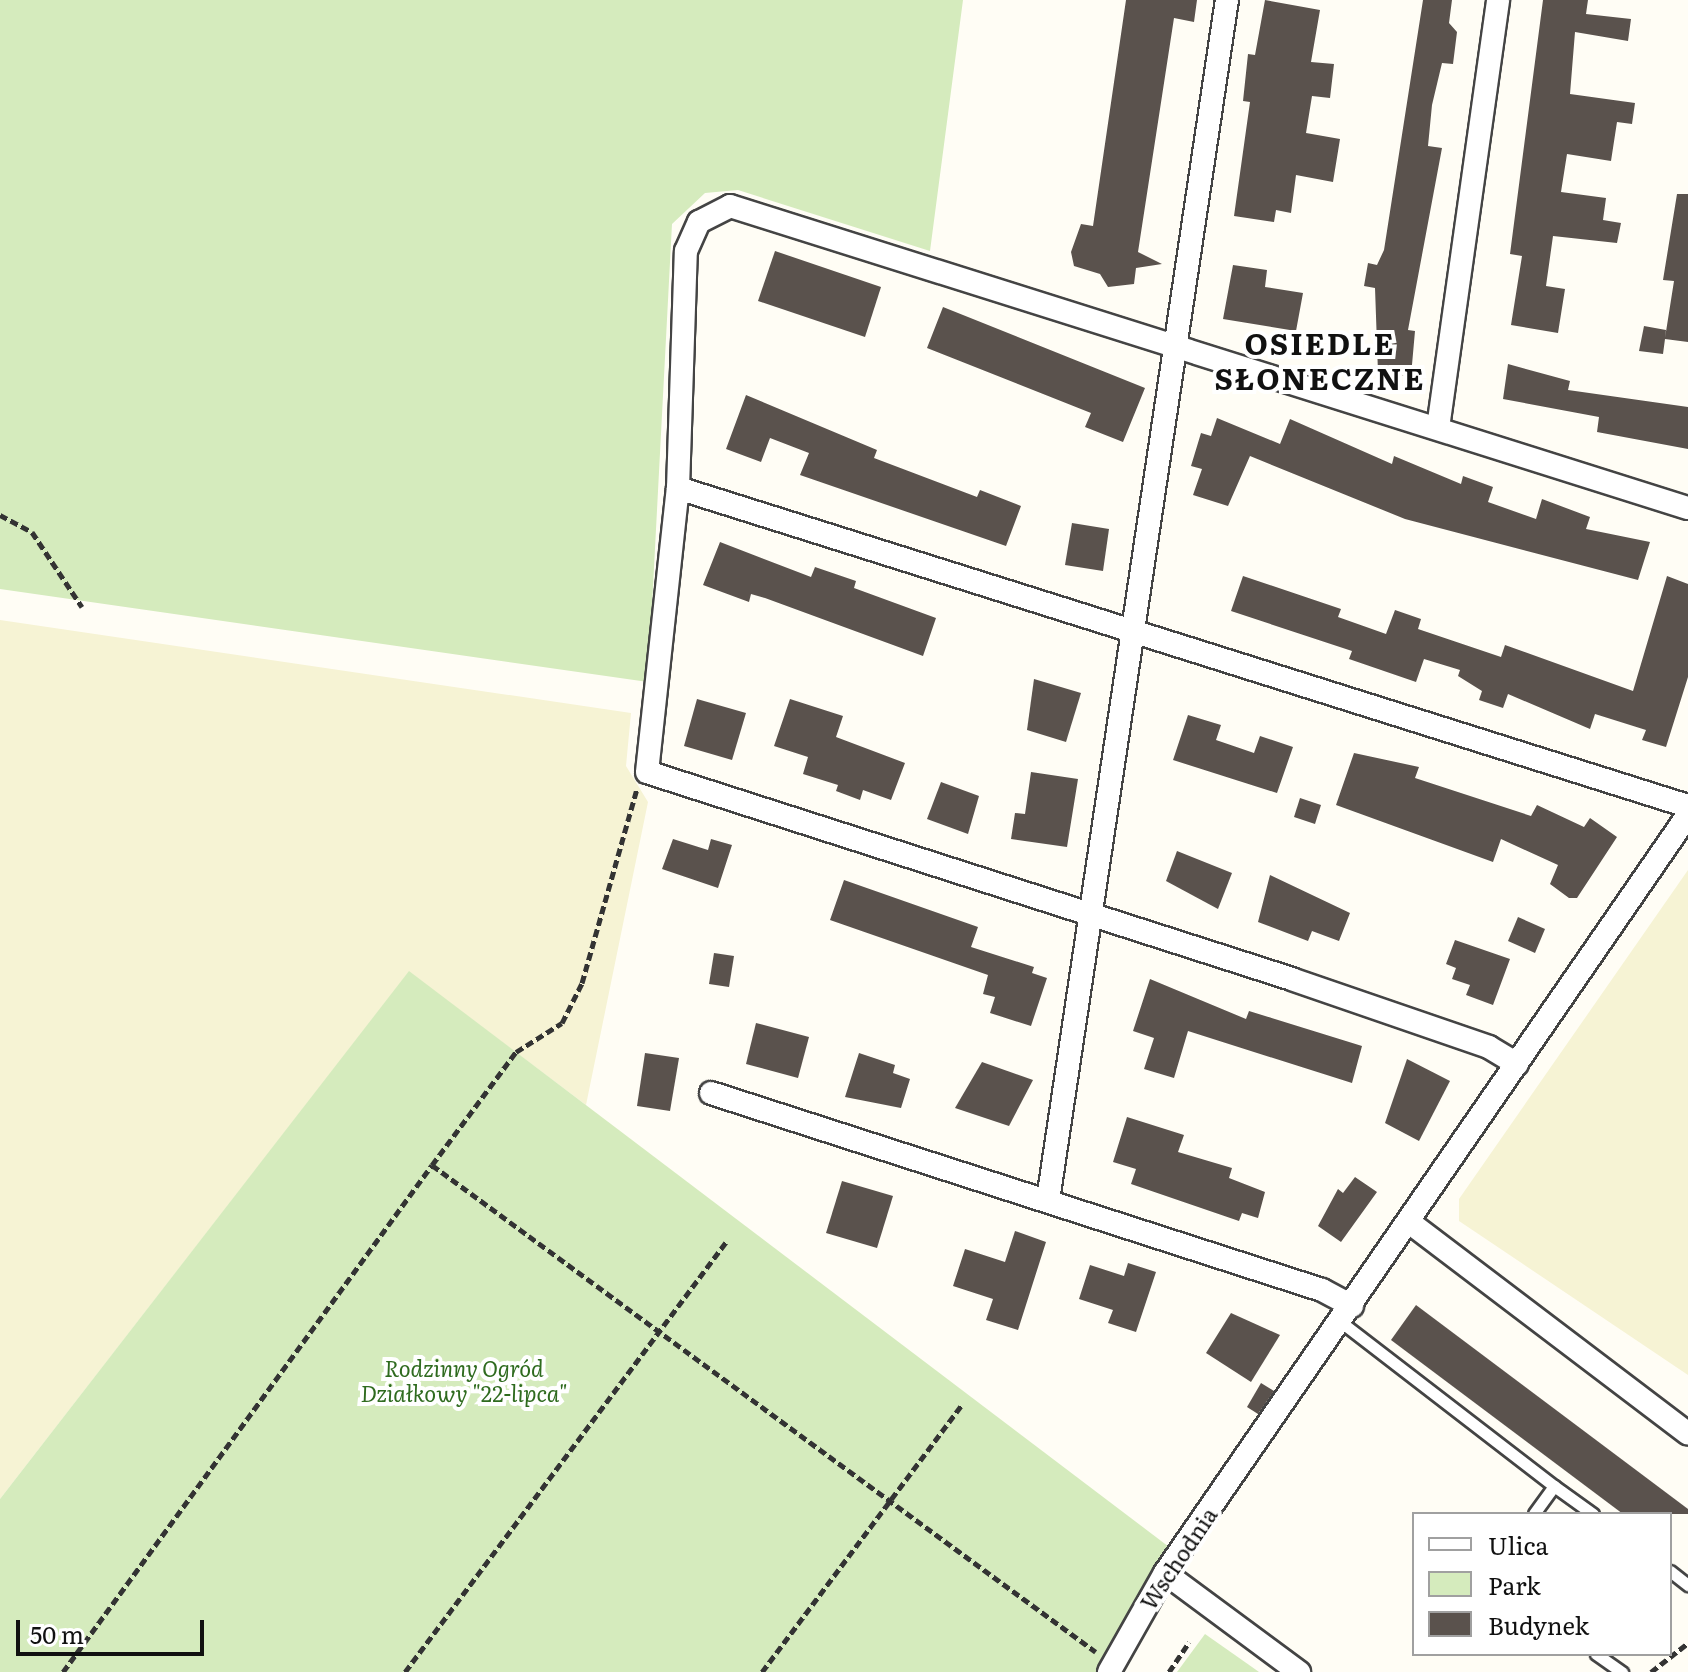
<!DOCTYPE html>
<html>
<head>
<meta charset="utf-8">
<style>
  body { margin:0 }
  #map { position:relative; width:1688px; height:1672px; overflow:hidden; background:#fffdf5; font-family:Literata,serif }
  div>[style] { position:absolute }
  .farmland>* { inset:0; background:#f6f3d4 }
  .green>* { inset:0; background:#d5ebbd }
  .building>* { inset:0; background:#5a524d }
  .path>* { height:5px; margin-top:-2.5px; transform-origin:0; background:repeating-linear-gradient(90deg,#333 0 8px,transparent 0 12px) }
  .roads { filter:drop-shadow(2px 0 #444) drop-shadow(-2px 0 #444) drop-shadow(0 2px #444) drop-shadow(0 -2px #444) }
  .lane>* { height:11px; margin:-5.5px; padding:0 5.5px; transform-origin:5.5px; border-radius:5.5px; background:#fff }
  .street>* { height:22px; margin:-11px; padding:0 11px; transform-origin:11px; border-radius:11px; background:#fff }
  span { translate:-50% -50%; white-space:nowrap; text-align:center; line-height:1.15; -webkit-text-stroke:8px #fff; paint-order:stroke }
  .park-label { font-size:22px; color:#2f6b1f; font-style:italic }
  .street-label { font-size:22px; color:#111 }
  .district-label { font-size:30px; color:#111; font-weight:700; letter-spacing:2px }
  .legend { position:absolute; left:1412px; top:1512px; width:260px; height:144px; box-sizing:border-box; background:#fff; border:2px solid #a0a0a0; margin:0; padding:10px 14px; list-style:none; font-size:24px; color:#111 }
  .legend li { display:flex; align-items:center; gap:16px; height:40px }
  .legend b { width:40px; border:2px solid #a0a0a0 }
  .scale { position:absolute; left:16px; top:1620px; width:188px; height:36px; box-sizing:border-box; border:4px solid #111; border-top:0; padding-left:10px; font-size:24px; line-height:28px; white-space:nowrap; color:#111; -webkit-text-stroke:6px #fff; paint-order:stroke }
</style>
</head>
<body>
<div id="map">
  <div class="farmland">
    <div style="clip-path:polygon(0 620px,631px 713px,626px 766px,648px 802px,586px 1105px,409px 972px,0 1499px)"></div>
    <div style="clip-path:polygon(1688px 870px,1688px 1375px,1459px 1221px,1459px 1199px)"></div>
  </div>
  <div class="green">
    <div style="clip-path:polygon(0 0,963px 0,930px 251px,738px 190px,705px 193px,672px 224px,648px 682px,0 589px)"></div>
    <div style="clip-path:polygon(409px 971px,1181px 1556px,1098px 1672px,0 1672px,0 1499px)"></div>
    <div style="clip-path:polygon(1205px 1634px,1252px 1667px,1259px 1672px,1177px 1672px)"></div>
  </div>
  <div class="building">
    <div style="clip-path:polygon(1126px 0,1197px 0,1194px 22px,1174px 18px,1138px 252px,1162px 264px,1136px 268px,1134px 284px,1108px 287px,1100px 274px,1074px 266px,1071px 252px,1081px 224px,1093px 226px)"></div>
    <div style="clip-path:polygon(1265px 0,1320px 10px,1311px 62px,1334px 64px,1330px 98px,1312px 96px,1306px 133px,1340px 139px,1333px 182px,1296px 175px,1291px 213px,1276px 210px,1274px 222px,1234px 216px,1250px 102px,1243px 101px,1248px 54px,1255px 55px)"></div>
    <div style="clip-path:polygon(1423px 0,1452px 0,1449px 23px,1457px 32px,1453px 64px,1442px 63px,1432px 105px,1428px 146px,1442px 148px,1408px 330px,1415px 331px,1411px 376px,1378px 373px,1375px 288px,1364px 286px,1368px 263px,1377px 265px,1384px 250px)"></div>
    <div style="clip-path:polygon(1543px 0,1588px 0,1586px 14px,1631px 19px,1628px 41px,1575px 32px,1570px 94px,1635px 103px,1632px 124px,1617px 122px,1611px 161px,1567px 154px,1561px 192px,1606px 198px,1603px 220px,1621px 223px,1617px 243px,1553px 236px,1546px 286px,1565px 289px,1558px 333px,1511px 325px,1522px 256px,1510px 254px)"></div>
    <div style="clip-path:polygon(1677px 194px,1688px 194px,1688px 342px,1665px 339px,1663px 354px,1639px 351px,1644px 326px,1666px 330px,1665px 338px,1674px 281px,1663px 280px)"></div>
    <div style="clip-path:polygon(775px 251px,881px 287px,865px 337px,758px 301px)"></div>
    <div style="clip-path:polygon(1233px 265px,1267px 270px,1265px 287px,1303px 293px,1296px 331px,1223px 319px)"></div>
    <div style="clip-path:polygon(943px 307px,1145px 388px,1123px 442px,1085px 427px,1091px 413px,927px 348px)"></div>
    <div style="clip-path:polygon(1508px 364px,1570px 381px,1568px 390px,1688px 407px,1688px 449px,1597px 432px,1599px 417px,1503px 399px)"></div>
    <div style="clip-path:polygon(746px 395px,877px 450px,874px 458px,977px 497px,980px 490px,1021px 506px,1006px 546px,800px 475px,809px 453px,770px 438px,761px 462px,726px 449px)"></div>
    <div style="clip-path:polygon(1217px 418px,1280px 444px,1290px 419px,1392px 464px,1394px 456px,1461px 484px,1463px 476px,1493px 487px,1488px 502px,1536px 519px,1542px 499px,1590px 517px,1586px 529px,1650px 542px,1638px 580px,1405px 519px,1250px 456px,1228px 506px,1193px 495px,1202px 469px,1191px 466px,1201px 433px,1211px 436px)"></div>
    <div style="clip-path:polygon(1072px 523px,1109px 529px,1103px 571px,1065px 565px)"></div>
    <div style="clip-path:polygon(720px 542px,811px 577px,815px 567px,856px 581px,854px 588px,936px 618px,923px 656px,765px 598px,751px 594px,749px 602px,703px 585px)"></div>
    <div style="clip-path:polygon(1243px 576px,1341px 609px,1338px 617px,1386px 634px,1395px 610px,1421px 619px,1418px 629px,1501px 657px,1505px 645px,1633px 691px,1667px 576px,1688px 584px,1688px 677px,1666px 747px,1642px 740px,1646px 730px,1595px 714px,1590px 729px,1508px 694px,1503px 708px,1479px 700px,1482px 691px,1458px 676px,1460px 670px,1424px 659px,1416px 682px,1349px 659px,1352px 651px,1231px 611px)"></div>
    <div style="clip-path:polygon(1034px 679px,1081px 693px,1066px 742px,1027px 730px)"></div>
    <div style="clip-path:polygon(697px 699px,746px 713px,732px 760px,684px 746px)"></div>
    <div style="clip-path:polygon(790px 699px,843px 716px,836px 737px,905px 763px,891px 800px,863px 790px,860px 800px,836px 791px,838px 785px,803px 774px,808px 757px,774px 746px)"></div>
    <div style="clip-path:polygon(1188px 715px,1221px 725px,1216px 740px,1254px 753px,1260px 736px,1293px 747px,1277px 793px,1173px 760px)"></div>
    <div style="clip-path:polygon(1354px 753px,1419px 767px,1415px 778px,1531px 816px,1537px 805px,1584px 827px,1590px 818px,1617px 837px,1577px 898px,1569px 898px,1550px 884px,1558px 865px,1501px 839px,1493px 862px,1336px 805px)"></div>
    <div style="clip-path:polygon(1031px 772px,1078px 779px,1067px 847px,1011px 839px,1015px 813px,1025px 814px)"></div>
    <div style="clip-path:polygon(941px 782px,979px 796px,968px 834px,927px 819px)"></div>
    <div style="clip-path:polygon(1300px 798px,1321px 805px,1315px 824px,1294px 817px)"></div>
    <div style="clip-path:polygon(673px 839px,708px 850px,711px 839px,732px 845px,718px 888px,662px 869px)"></div>
    <div style="clip-path:polygon(1177px 851px,1232px 873px,1218px 909px,1166px 881px)"></div>
    <div style="clip-path:polygon(1270px 875px,1350px 913px,1339px 941px,1312px 931px,1308px 941px,1258px 922px)"></div>
    <div style="clip-path:polygon(844px 880px,978px 927px,971px 947px,1034px 967px,1032px 973px,1047px 978px,1031px 1026px,990px 1013px,995px 997px,983px 994px,988px 975px,830px 920px)"></div>
    <div style="clip-path:polygon(1518px 917px,1545px 929px,1535px 953px,1508px 941px)"></div>
    <div style="clip-path:polygon(1455px 940px,1510px 959px,1493px 1005px,1466px 995px,1470px 985px,1452px 979px,1456px 968px,1446px 964px)"></div>
    <div style="clip-path:polygon(714px 953px,734px 956px,729px 987px,709px 984px)"></div>
    <div style="clip-path:polygon(1150px 979px,1246px 1019px,1249px 1011px,1362px 1046px,1352px 1083px,1188px 1031px,1174px 1078px,1144px 1069px,1154px 1038px,1133px 1031px)"></div>
    <div style="clip-path:polygon(756px 1023px,809px 1037px,798px 1078px,746px 1064px)"></div>
    <div style="clip-path:polygon(645px 1053px,679px 1058px,670px 1111px,637px 1106px)"></div>
    <div style="clip-path:polygon(859px 1053px,895px 1065px,893px 1073px,910px 1079px,901px 1108px,845px 1097px)"></div>
    <div style="clip-path:polygon(1407px 1059px,1450px 1081px,1419px 1141px,1385px 1123px)"></div>
    <div style="clip-path:polygon(982px 1062px,1033px 1080px,1009px 1126px,955px 1108px)"></div>
    <div style="clip-path:polygon(1127px 1117px,1184px 1135px,1178px 1152px,1232px 1168px,1229px 1178px,1265px 1192px,1258px 1218px,1242px 1213px,1239px 1221px,1131px 1184px,1136px 1169px,1113px 1162px)"></div>
    <div style="clip-path:polygon(1355px 1177px,1377px 1192px,1341px 1242px,1318px 1226px,1338px 1189px,1343px 1193px)"></div>
    <div style="clip-path:polygon(842px 1181px,893px 1196px,877px 1248px,826px 1233px)"></div>
    <div style="clip-path:polygon(1015px 1231px,1046px 1242px,1018px 1330px,986px 1320px,993px 1299px,953px 1286px,965px 1249px,1005px 1262px)"></div>
    <div style="clip-path:polygon(1128px 1263px,1156px 1272px,1136px 1332px,1108px 1323px,1113px 1310px,1079px 1299px,1090px 1265px,1124px 1276px)"></div>
    <div style="clip-path:polygon(1416px 1305px,1688px 1509px,1688px 1514px,1623px 1514px,1391px 1340px)"></div>
    <div style="clip-path:polygon(1231px 1313px,1280px 1335px,1251px 1382px,1206px 1353px)"></div>
    <div style="clip-path:polygon(1261px 1383px,1274px 1391px,1258px 1414px,1247px 1407px)"></div>
  </div>
  <div class="path">
    <div style="left:0;top:515px;width:36px;rotate:28deg"></div>
    <div style="left:32px;top:532px;width:90px;rotate:56.3deg"></div>
    <div style="left:432px;top:1165px;width:141px;rotate:-53.4deg"></div>
    <div style="left:516px;top:1052px;width:54px;rotate:-32.2deg"></div>
    <div style="left:562px;top:1023px;width:45px;rotate:-63.4deg"></div>
    <div style="left:582px;top:983px;width:203px;rotate:-74.2deg"></div>
    <div style="left:63px;top:1672px;width:627px;rotate:-53.95deg"></div>
    <div style="left:432px;top:1165px;width:823px;rotate:36.26deg"></div>
    <div style="left:405px;top:1672px;width:537px;rotate:-53.26deg"></div>
    <div style="left:762px;top:1672px;width:334px;rotate:-53.2deg"></div>
    <div style="left:1169px;top:1672px;width:36px;rotate:-56deg"></div>
    <div style="left:1651px;top:1672px;width:47px;rotate:-38.1deg"></div>
  </div>
  <div class="roads">
    <div class="lane">
      <div style="left:1341px;top:1322px;width:269px;rotate:37.6deg"></div>
      <div style="left:1554px;top:1486px;width:34px;rotate:126deg"></div>
      <div style="left:1554px;top:1486px;width:48px;rotate:35.7deg"></div>
      <div style="left:1670px;top:1571px;width:23px;rotate:38deg"></div>
      <div style="left:1596px;top:1654px;width:32px;rotate:35deg"></div>
    </div>
    <div class="street">
      <div style="left:1438px;top:428px;width:432px;rotate:-82deg"></div>
      <div style="left:678px;top:488px;width:1059px;rotate:17.48deg"></div>
      <div style="left:1517px;top:1064px;width:33px;rotate:-149deg"></div>
      <div style="left:1489px;top:1047px;width:208px;rotate:-161deg"></div>
      <div style="left:1292px;top:979px;width:677px;rotate:-162.21deg"></div>
      <div style="left:647px;top:772px;width:286px;rotate:-83.8deg"></div>
      <div style="left:678px;top:488px;width:237px;rotate:-88.1deg"></div>
      <div style="left:686px;top:251px;width:32px;rotate:-66deg"></div>
      <div style="left:699px;top:222px;width:35px;rotate:-27deg"></div>
      <div style="left:730px;top:206px;width:1004px;rotate:17.5deg"></div>
      <div style="left:711px;top:1093px;width:642px;rotate:17.87deg"></div>
      <div style="left:1322px;top:1290px;width:34px;rotate:28deg"></div>
      <div style="left:1048px;top:1200px;width:1213px;rotate:-81.52deg"></div>
      <div style="left:1409px;top:1222px;width:350px;rotate:37.2deg"></div>
      <div style="left:1165px;top:1573px;width:167px;rotate:36.5deg"></div>
      <div style="left:1109px;top:1672px;width:114px;rotate:-60.5deg"></div>
      <div style="left:1165px;top:1573px;width:921px;rotate:-55.4deg"></div>
    </div>
  </div>
  <div class="park-label">
    <span style="left:464px;top:1380px">Rodzinny Ogród<br>Działkowy "22-lipca"</span>
  </div>
  <div class="street-label">
    <span style="left:1178px;top:1558px;rotate:-56deg">Wschodnia</span>
  </div>
  <div class="district-label">
    <span style="left:1320px;top:359px">OSIEDLE<br>SŁONECZNE</span>
  </div>
  <ul class="legend">
  <li><b style="height:10px;background:#fff"></b>Ulica</li>
  <li><b style="height:22px;background:#d5ebbd"></b>Park</li>
  <li><b style="height:22px;background:#5a524d"></b>Budynek</li>
  </ul>
  <div class="scale">50 m</div>
</div>
</body>
</html>
